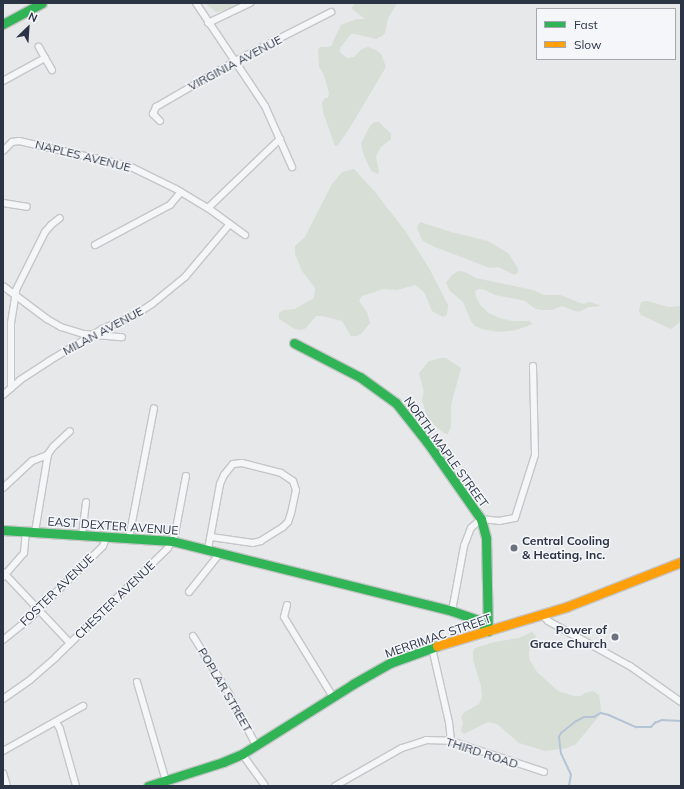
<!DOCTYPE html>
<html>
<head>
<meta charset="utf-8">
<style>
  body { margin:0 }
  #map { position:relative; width:684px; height:789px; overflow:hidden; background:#e6e8ea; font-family:Mulish,sans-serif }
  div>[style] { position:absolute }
  .green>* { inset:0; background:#d6ded6 }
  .stream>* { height:1.5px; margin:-0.75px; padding:0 0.75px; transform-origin:0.75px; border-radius:0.75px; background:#b4c4d5 }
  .roads { filter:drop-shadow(1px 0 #c4c6c8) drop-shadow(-1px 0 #c4c6c8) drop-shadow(0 1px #c4c6c8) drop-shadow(0 -1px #c4c6c8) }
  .street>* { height:6px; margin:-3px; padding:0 3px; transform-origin:3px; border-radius:3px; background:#f5f6f7 }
  .fast>* { height:9px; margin:-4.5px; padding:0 4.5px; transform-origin:4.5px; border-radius:4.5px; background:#30b455 }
  .slow>* { height:9px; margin:-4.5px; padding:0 4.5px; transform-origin:4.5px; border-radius:4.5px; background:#ff9f0a }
  .dots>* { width:11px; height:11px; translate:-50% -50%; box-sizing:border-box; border:2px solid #f4f6f9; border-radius:50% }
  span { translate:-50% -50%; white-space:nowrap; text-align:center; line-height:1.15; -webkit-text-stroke:3px #f4f6f9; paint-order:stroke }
  .street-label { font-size:12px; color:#2b3445 }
  .poi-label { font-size:12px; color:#2b3445; font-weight:700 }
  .left { translate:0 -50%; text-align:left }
  .right { translate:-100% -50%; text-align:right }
  .frame { position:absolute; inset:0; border:4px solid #2b3445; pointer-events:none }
  .legend { position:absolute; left:536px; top:8px; width:140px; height:52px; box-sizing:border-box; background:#f4f6f9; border:1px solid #a4a8b1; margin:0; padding:5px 7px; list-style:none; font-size:12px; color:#2b3445 }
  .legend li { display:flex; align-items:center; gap:8px; height:20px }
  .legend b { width:20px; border:1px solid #a4a8b1 }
  .north { position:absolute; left:8px; top:8px; width:40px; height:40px; -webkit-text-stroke:3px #f4f6f9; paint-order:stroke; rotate:25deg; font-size:11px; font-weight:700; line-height:16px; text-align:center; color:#2b3445 }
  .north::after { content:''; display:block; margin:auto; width:14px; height:18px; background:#2b3445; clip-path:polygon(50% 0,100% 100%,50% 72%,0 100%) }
</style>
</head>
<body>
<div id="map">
  <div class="green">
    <div style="clip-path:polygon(205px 3px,244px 3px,225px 10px,216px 12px)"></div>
    <div style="clip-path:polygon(356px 3px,395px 3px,396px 5px,388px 18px,385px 33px,382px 36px,376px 39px,355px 34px,351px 34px,340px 48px,340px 52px,347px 58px,354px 57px,362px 49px,368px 47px,376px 50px,381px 54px,386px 67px,349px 129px,338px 145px,335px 146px,323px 112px,322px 103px,325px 98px,328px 98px,329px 93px,324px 75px,319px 67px,318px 50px,320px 47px,329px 47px,332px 45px,334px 39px,341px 25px,357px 19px,365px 19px,351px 8px)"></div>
    <div style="clip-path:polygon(374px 122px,379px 122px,391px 134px,391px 139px,381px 147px,376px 156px,379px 172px,378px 174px,371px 171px,363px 153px,361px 143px,370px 126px)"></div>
    <div style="clip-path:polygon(354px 169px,375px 192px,406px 232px,429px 268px,448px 305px,447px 315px,443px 317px,432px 311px,424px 292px,415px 285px,397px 290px,383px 289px,362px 296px,359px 301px,367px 312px,370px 323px,361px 334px,357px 336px,351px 336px,342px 321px,322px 316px,316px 316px,306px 328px,302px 330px,295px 329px,279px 319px,279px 313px,284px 310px,295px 309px,314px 298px,315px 288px,302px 271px,295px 254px,295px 246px,305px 237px,332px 184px,342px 172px)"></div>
    <div style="clip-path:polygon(420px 222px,451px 232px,488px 241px,508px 253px,518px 268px,518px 272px,515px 275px,498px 267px,490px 268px,435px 247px,423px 241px,420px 236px,417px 227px)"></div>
    <div style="clip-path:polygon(458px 271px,465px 272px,476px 278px,533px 290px,544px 295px,560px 295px,583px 304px,590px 302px,601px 306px,589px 307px,578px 312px,562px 306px,552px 310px,541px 310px,534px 308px,525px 301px,495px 295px,485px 290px,478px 289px,475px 291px,476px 297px,481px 306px,490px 314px,500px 318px,512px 321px,529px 321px,533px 324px,516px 330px,499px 332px,482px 329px,475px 326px,471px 321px,463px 302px,449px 290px,448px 287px,446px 283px,452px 275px)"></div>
    <div style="clip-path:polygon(647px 301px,669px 307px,681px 306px,681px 321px,671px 329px,641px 315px,639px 311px,641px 302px)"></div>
    <div style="clip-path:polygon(441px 358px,446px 358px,461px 368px,451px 405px,451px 427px,448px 434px,444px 433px,428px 420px,422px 400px,424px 392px,419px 373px,429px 361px)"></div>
    <div style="clip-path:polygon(532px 632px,536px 636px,529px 650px,529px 659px,537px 672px,558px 691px,574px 696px,581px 696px,585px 693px,593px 691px,599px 695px,601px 709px,599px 716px,576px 744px,567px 748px,545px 751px,519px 743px,497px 724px,488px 722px,464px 734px,461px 731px,463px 723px,461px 717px,465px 712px,479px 704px,482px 697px,481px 686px,473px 660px,473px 651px,475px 648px,494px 642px,519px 638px)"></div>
  </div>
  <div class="stream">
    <div style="left:569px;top:786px;width:11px;rotate:-80deg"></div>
    <div style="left:571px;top:775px;width:23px;rotate:-115deg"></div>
    <div style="left:561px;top:754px;width:17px;rotate:-97deg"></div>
    <div style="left:559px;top:737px;width:4px;rotate:-63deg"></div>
    <div style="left:561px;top:733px;width:18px;rotate:-38deg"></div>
    <div style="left:575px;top:722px;width:10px;rotate:-29deg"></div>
    <div style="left:584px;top:717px;width:10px"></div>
    <div style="left:594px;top:717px;width:8px;rotate:-30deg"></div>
    <div style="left:601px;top:713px;width:8px;rotate:14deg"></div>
    <div style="left:609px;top:715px;width:30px;rotate:24deg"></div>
    <div style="left:636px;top:727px;width:15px"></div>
    <div style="left:651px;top:727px;width:6px;rotate:-45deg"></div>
    <div style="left:655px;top:723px;width:8px;rotate:-23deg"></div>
    <div style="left:662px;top:720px;width:19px;rotate:3deg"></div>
  </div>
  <div class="roads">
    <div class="street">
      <div style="left:196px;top:3px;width:124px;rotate:56.2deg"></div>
      <div style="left:265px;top:106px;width:67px;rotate:66.1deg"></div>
      <div style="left:208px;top:23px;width:47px;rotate:-25.5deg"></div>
      <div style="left:45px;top:58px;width:14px;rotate:60deg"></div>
      <div style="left:3px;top:81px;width:48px;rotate:-28.7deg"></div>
      <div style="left:45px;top:58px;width:13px;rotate:-119deg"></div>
      <div style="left:160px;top:121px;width:10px;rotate:-135deg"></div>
      <div style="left:153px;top:114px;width:8px;rotate:-67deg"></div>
      <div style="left:156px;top:107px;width:91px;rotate:-30.2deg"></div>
      <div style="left:235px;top:61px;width:108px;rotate:-27deg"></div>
      <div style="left:3px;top:151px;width:13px;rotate:-45deg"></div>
      <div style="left:12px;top:142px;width:7px;rotate:-8deg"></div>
      <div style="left:19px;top:141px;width:113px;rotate:12.8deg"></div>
      <div style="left:129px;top:166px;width:52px;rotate:26.1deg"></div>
      <div style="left:176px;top:189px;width:37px;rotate:31deg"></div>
      <div style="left:208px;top:208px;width:46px;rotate:36.1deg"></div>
      <div style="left:3px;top:203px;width:24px;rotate:9deg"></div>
      <div style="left:208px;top:208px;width:100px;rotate:-43.8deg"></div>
      <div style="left:95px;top:245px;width:85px;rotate:-28.1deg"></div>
      <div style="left:170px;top:205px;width:17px;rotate:-50deg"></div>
      <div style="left:3px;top:286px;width:55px;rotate:36.9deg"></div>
      <div style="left:47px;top:319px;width:16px;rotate:30deg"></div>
      <div style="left:61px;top:327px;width:24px;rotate:17deg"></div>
      <div style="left:84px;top:334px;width:38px;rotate:5deg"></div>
      <div style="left:11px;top:388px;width:65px;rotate:-90deg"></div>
      <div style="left:11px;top:323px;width:33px;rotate:-81deg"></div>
      <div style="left:16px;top:290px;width:65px;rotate:-63.4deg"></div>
      <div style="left:45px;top:232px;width:9px;rotate:-49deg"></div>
      <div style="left:51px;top:225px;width:11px;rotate:-38deg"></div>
      <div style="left:3px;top:395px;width:23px;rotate:-41deg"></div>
      <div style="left:20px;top:380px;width:35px;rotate:-33deg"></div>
      <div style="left:49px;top:361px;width:62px;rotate:-31.1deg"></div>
      <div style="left:102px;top:329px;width:36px;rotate:-23deg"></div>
      <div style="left:135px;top:315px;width:20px;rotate:-33deg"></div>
      <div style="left:152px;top:304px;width:43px;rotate:-39.3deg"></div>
      <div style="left:185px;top:277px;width:68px;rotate:-49.8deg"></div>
      <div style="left:3px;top:488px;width:40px;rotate:-43deg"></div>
      <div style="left:32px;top:461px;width:17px;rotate:-21deg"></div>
      <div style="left:35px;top:532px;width:79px;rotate:-80.5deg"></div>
      <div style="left:48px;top:454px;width:9px;rotate:-54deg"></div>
      <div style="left:53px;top:447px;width:23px;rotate:-43deg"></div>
      <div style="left:82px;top:535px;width:33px;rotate:-83deg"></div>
      <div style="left:129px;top:538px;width:132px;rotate:-79.1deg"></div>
      <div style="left:208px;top:549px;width:66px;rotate:-79.5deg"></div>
      <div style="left:220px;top:484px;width:10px;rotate:-66deg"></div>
      <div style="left:224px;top:475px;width:14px;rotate:-51deg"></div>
      <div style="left:233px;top:464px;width:9px;rotate:-6deg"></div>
      <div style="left:242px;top:463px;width:40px;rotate:14.4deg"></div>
      <div style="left:281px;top:473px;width:14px;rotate:34deg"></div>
      <div style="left:293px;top:481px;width:9px;rotate:72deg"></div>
      <div style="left:296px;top:490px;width:24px;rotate:102deg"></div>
      <div style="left:291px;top:513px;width:9px;rotate:108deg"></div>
      <div style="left:288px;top:522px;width:7px;rotate:135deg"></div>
      <div style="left:283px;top:527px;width:26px;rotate:148deg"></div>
      <div style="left:261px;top:541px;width:8px;rotate:166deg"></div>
      <div style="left:253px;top:543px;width:42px;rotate:-171.9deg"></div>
      <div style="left:3px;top:572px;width:98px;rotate:46.7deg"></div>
      <div style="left:3px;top:577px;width:32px;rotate:-49deg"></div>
      <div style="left:24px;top:553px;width:21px;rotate:-85deg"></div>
      <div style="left:189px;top:592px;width:51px;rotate:-51.3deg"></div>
      <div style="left:287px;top:605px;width:12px;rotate:104deg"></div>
      <div style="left:284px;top:617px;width:94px;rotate:58.5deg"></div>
      <div style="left:452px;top:611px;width:66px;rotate:-79.5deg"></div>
      <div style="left:464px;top:546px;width:19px;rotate:-69deg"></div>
      <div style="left:471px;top:528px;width:13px;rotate:-42deg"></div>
      <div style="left:481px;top:519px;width:18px;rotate:6deg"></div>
      <div style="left:499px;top:521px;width:16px;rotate:-11deg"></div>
      <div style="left:515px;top:518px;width:66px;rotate:-72.4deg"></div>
      <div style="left:535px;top:455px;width:89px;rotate:-91.3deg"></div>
      <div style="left:542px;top:615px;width:8px;rotate:45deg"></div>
      <div style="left:548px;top:621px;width:94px;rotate:28.8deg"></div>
      <div style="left:630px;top:666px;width:62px;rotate:35.2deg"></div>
      <div style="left:193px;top:636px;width:66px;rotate:58deg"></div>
      <div style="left:228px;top:692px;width:60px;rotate:62.2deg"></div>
      <div style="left:3px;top:640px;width:32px;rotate:-39deg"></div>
      <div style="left:28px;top:620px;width:105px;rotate:-44.6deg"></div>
      <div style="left:103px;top:546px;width:11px;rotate:-68deg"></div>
      <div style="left:432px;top:648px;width:76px;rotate:77.1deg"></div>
      <div style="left:449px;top:722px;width:19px;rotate:84deg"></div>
      <div style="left:137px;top:682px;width:103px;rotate:73.7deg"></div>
      <div style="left:3px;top:699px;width:33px;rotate:-35deg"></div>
      <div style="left:30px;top:680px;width:35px;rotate:-41deg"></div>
      <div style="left:56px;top:657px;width:156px;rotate:-44.2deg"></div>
      <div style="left:168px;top:548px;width:16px;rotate:-63deg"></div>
      <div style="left:175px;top:534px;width:59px;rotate:-79.3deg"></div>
      <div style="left:56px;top:722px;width:8px;rotate:60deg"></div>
      <div style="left:60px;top:729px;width:59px;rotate:74.3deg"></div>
      <div style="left:3px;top:751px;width:92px;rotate:-29.4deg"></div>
      <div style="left:242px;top:754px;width:39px;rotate:54deg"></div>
      <div style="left:3px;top:773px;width:14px;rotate:73deg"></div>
      <div style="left:335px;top:786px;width:77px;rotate:-29.6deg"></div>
      <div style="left:402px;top:748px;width:25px;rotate:-18deg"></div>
      <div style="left:426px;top:740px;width:25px;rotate:2deg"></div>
      <div style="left:451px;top:741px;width:98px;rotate:18.4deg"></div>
    </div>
    <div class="fast">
      <div style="left:3px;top:24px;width:44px;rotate:-28.3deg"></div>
      <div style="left:294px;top:343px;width:74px;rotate:27.3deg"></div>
      <div style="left:360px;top:377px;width:44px;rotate:35.8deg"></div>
      <div style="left:396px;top:403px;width:50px;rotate:51.5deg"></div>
      <div style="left:427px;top:442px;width:94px;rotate:55deg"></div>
      <div style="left:481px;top:519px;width:20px;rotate:75deg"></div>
      <div style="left:486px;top:538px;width:93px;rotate:88.8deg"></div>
      <div style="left:3px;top:530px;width:169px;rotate:3.7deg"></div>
      <div style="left:172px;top:541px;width:289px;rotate:14deg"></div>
      <div style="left:452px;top:611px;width:28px;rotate:19deg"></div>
      <div style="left:478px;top:620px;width:15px;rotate:48deg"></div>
      <div style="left:148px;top:786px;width:79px;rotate:-17.7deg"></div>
      <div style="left:223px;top:762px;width:21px;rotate:-23deg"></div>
      <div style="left:242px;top:754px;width:131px;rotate:-32.2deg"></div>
      <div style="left:353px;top:684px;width:43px;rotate:-29.6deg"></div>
      <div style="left:390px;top:663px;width:50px;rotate:-19.9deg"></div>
    </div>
    <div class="slow">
      <div style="left:437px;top:646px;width:135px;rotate:-16.8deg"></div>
      <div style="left:566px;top:607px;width:123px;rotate:-21.4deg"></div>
    </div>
  </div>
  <div class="dots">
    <div style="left:514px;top:548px;background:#6c737f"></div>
    <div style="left:615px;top:637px;background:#6c737f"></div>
  </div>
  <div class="street-label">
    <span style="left:235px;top:63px;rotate:-28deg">VIRGINIA AVENUE</span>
    <span style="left:83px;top:156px;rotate:14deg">NAPLES AVENUE</span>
    <span style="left:103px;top:331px;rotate:-28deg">MILAN AVENUE</span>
    <span style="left:446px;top:452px;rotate:54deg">NORTH MAPLE STREET</span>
    <span style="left:113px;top:526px;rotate:4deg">EAST DEXTER AVENUE</span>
    <span style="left:57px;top:590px;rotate:-44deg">FOSTER AVENUE</span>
    <span style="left:115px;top:600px;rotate:-44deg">CHESTER AVENUE</span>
    <span style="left:438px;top:636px;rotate:-19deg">MERRIMAC STREET</span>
    <span style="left:225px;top:690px;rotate:60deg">POPLAR STREET</span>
    <span style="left:482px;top:753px;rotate:18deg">THIRD ROAD</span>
  </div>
  <div class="poi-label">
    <span class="left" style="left:522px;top:548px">Central Cooling<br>&amp; Heating, Inc.</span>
    <span class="right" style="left:607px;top:637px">Power of<br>Grace Church</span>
  </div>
  <div class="frame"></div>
  <ul class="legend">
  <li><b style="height:5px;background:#30b455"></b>Fast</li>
  <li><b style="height:5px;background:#ff9f0a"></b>Slow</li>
  </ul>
  <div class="north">N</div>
</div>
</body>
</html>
